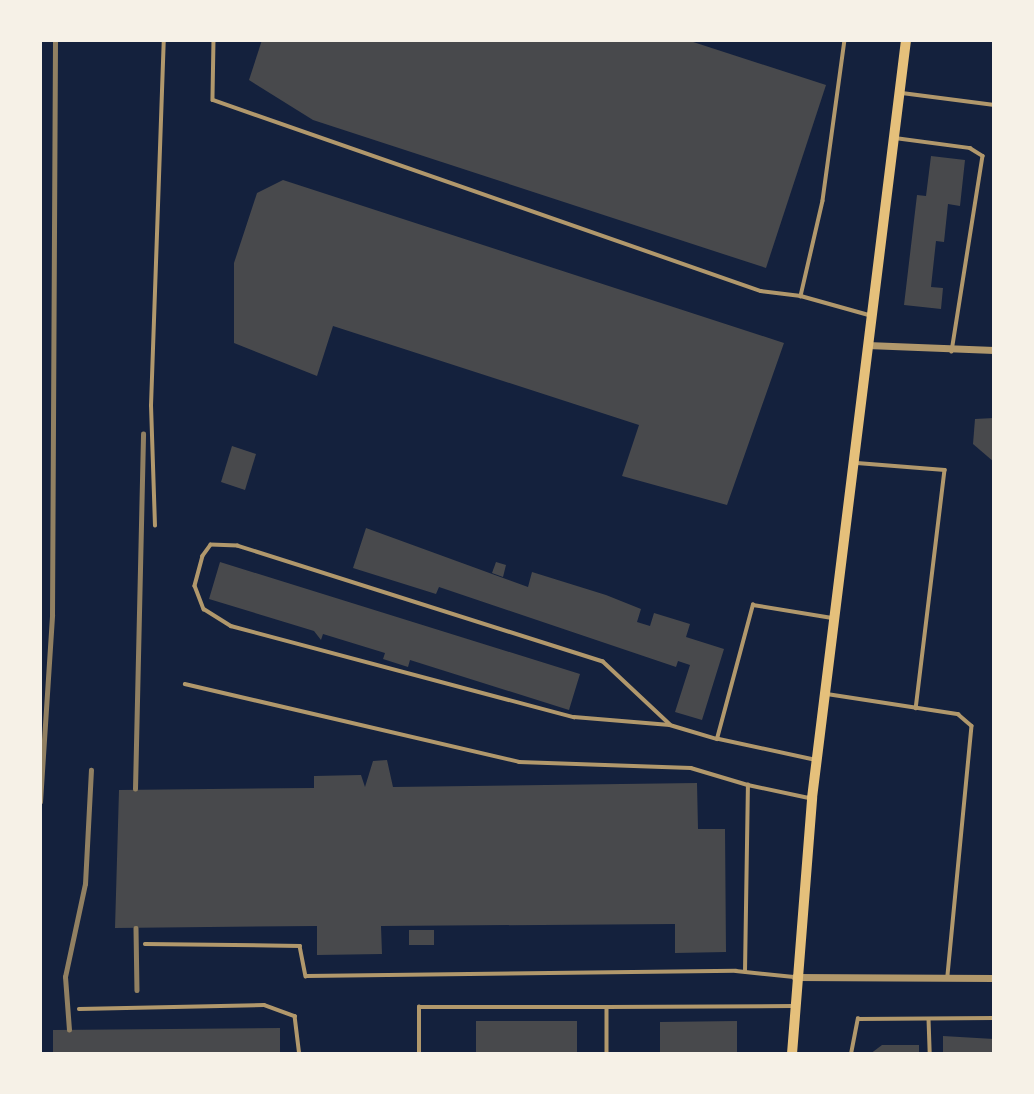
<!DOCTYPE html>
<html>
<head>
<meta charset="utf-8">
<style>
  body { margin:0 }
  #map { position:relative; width:1034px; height:1094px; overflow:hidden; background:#14213d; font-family:"Alegreya Sans",sans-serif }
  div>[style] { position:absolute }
  .building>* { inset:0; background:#48494c }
  .service>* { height:3.5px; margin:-1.75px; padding:0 1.75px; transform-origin:1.75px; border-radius:1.75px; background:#b1986c }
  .minor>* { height:7px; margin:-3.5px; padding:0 3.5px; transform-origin:3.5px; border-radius:3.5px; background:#b1986c }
  .secondary>* { height:10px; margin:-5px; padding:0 5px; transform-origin:5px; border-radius:5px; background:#e5c07b }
  .rail>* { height:4.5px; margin:-2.25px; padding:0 2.25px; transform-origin:2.25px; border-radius:2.25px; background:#918062 }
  span { translate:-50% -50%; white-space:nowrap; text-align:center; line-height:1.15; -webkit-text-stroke:5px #f6f1e7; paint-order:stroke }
  .frame { position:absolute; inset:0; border:42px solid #f6f1e7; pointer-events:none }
</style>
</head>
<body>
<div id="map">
  <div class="building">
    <div style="clip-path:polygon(262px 40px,687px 40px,826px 85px,766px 268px,313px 120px,249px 80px)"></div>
    <div style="clip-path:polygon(931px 156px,965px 160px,960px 206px,948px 204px,944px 242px,936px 241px,931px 287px,943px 288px,941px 309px,904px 305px,917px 195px,926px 196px)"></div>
    <div style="clip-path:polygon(283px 180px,784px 343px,727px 505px,622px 476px,639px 425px,333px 326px,317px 376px,234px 343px,234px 263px,257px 193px)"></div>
    <div style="clip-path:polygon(994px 418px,994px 462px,973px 444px,975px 419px)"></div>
    <div style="clip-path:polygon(232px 446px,256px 454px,245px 490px,221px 482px)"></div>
    <div style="clip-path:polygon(366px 528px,528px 587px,532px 572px,606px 595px,641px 609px,637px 622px,650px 626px,654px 613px,690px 624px,686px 637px,724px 649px,702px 720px,675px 712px,690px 665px,678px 661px,676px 667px,439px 587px,436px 594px,353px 568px)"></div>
    <div style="clip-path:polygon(220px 562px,580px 674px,569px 710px,410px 660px,408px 667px,383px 659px,385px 653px,323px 634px,321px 640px,314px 631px,209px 599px)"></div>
    <div style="clip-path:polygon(496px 562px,506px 565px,503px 577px,492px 573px)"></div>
    <div style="clip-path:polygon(387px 760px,393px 787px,697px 783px,698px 829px,725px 829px,726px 952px,675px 953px,675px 924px,381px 926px,382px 954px,317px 955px,317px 926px,115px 928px,119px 790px,314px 788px,314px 776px,361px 775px,365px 787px,373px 761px)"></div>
    <div style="clip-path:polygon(409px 930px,434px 930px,434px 945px,409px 945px)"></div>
    <div style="clip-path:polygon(476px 1021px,577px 1021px,577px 1054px,476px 1054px)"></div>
    <div style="clip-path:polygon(737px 1021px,737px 1054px,660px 1054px,660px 1022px)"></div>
    <div style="clip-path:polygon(280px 1028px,280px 1054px,53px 1054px,53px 1030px)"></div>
    <div style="clip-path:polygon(943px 1036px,994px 1039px,994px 1054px,943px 1054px)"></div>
    <div style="clip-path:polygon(919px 1045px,919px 1054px,870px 1054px,882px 1045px)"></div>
  </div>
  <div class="service">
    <div style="left:214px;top:40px;width:60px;rotate:91deg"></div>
    <div style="left:213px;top:100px;width:580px;rotate:19.22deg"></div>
    <div style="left:761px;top:291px;width:40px;rotate:7.1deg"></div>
    <div style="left:845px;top:40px;width:162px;rotate:97.8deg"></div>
    <div style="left:823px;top:201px;width:98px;rotate:103deg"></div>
    <div style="left:801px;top:296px;width:71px;rotate:15.6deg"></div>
    <div style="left:902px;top:93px;width:93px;rotate:7.4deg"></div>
    <div style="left:895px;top:138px;width:76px;rotate:7.6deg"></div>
    <div style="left:970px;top:148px;width:15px;rotate:32deg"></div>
    <div style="left:983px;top:156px;width:198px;rotate:99deg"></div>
    <div style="left:857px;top:463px;width:88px;rotate:4.5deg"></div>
    <div style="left:945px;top:470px;width:240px;rotate:96.9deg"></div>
    <div style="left:155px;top:526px;width:120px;rotate:-91.9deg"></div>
    <div style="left:151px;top:406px;width:366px;rotate:-88deg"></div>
    <div style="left:185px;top:684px;width:343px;rotate:13.1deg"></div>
    <div style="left:519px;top:762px;width:172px;rotate:2deg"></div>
    <div style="left:691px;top:768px;width:59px;rotate:16.6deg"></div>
    <div style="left:827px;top:694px;width:133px;rotate:8.7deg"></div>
    <div style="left:958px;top:714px;width:18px;rotate:41deg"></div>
    <div style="left:972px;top:726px;width:252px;rotate:95.5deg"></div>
    <div style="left:670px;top:725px;width:92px;rotate:-136.8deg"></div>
    <div style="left:603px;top:662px;width:383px;rotate:-162.4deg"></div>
    <div style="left:238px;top:546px;width:27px;rotate:-178deg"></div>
    <div style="left:211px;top:545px;width:14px;rotate:126deg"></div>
    <div style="left:203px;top:556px;width:31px;rotate:105deg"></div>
    <div style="left:195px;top:586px;width:25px;rotate:69deg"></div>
    <div style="left:204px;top:609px;width:32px;rotate:32deg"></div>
    <div style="left:231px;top:626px;width:355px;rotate:14.9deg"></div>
    <div style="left:574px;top:717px;width:96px;rotate:4.8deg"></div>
    <div style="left:670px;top:725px;width:49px;rotate:16.6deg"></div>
    <div style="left:814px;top:760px;width:99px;rotate:-167.8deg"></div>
    <div style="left:717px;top:739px;width:139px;rotate:-75deg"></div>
    <div style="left:753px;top:605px;width:80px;rotate:9.3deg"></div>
    <div style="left:145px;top:944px;width:155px;rotate:0.7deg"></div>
    <div style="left:300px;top:946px;width:31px;rotate:79deg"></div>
    <div style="left:306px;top:976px;width:430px;rotate:-0.7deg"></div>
    <div style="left:736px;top:971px;width:58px;rotate:5.9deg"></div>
    <div style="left:745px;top:972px;width:187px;rotate:-89.1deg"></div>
    <div style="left:748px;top:785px;width:62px;rotate:12deg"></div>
    <div style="left:607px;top:1007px;width:186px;rotate:-0.3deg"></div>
    <div style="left:79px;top:1009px;width:185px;rotate:-1.2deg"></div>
    <div style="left:264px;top:1005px;width:33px;rotate:20deg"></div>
    <div style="left:295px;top:1016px;width:38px;rotate:83deg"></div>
    <div style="left:929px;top:1019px;width:35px;rotate:88deg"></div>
    <div style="left:419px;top:1054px;width:47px;rotate:-90deg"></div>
    <div style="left:419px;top:1007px;width:188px"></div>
    <div style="left:607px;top:1007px;width:47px;rotate:90deg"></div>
    <div style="left:851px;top:1054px;width:36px;rotate:-79deg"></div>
    <div style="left:858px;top:1019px;width:136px;rotate:-0.4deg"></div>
  </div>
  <div class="minor">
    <div style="left:867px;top:345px;width:127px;rotate:2.3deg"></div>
    <div style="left:795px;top:977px;width:199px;rotate:0.3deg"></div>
  </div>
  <div class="secondary">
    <div style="left:792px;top:1054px;width:257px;rotate:-85.5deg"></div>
    <div style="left:812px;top:798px;width:764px;rotate:-82.93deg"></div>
  </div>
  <div class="rail">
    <div style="left:135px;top:789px;width:355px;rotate:-88.7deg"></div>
    <div style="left:40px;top:802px;width:187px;rotate:-86.3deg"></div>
    <div style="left:52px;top:615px;width:575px;rotate:-89.7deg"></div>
    <div style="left:136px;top:928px;width:62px;rotate:89.1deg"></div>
    <div style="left:69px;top:1030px;width:53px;rotate:-94.3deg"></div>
    <div style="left:65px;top:977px;width:95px;rotate:-77.9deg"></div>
    <div style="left:85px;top:884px;width:114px;rotate:-87deg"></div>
  </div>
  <div class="frame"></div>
</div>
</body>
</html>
